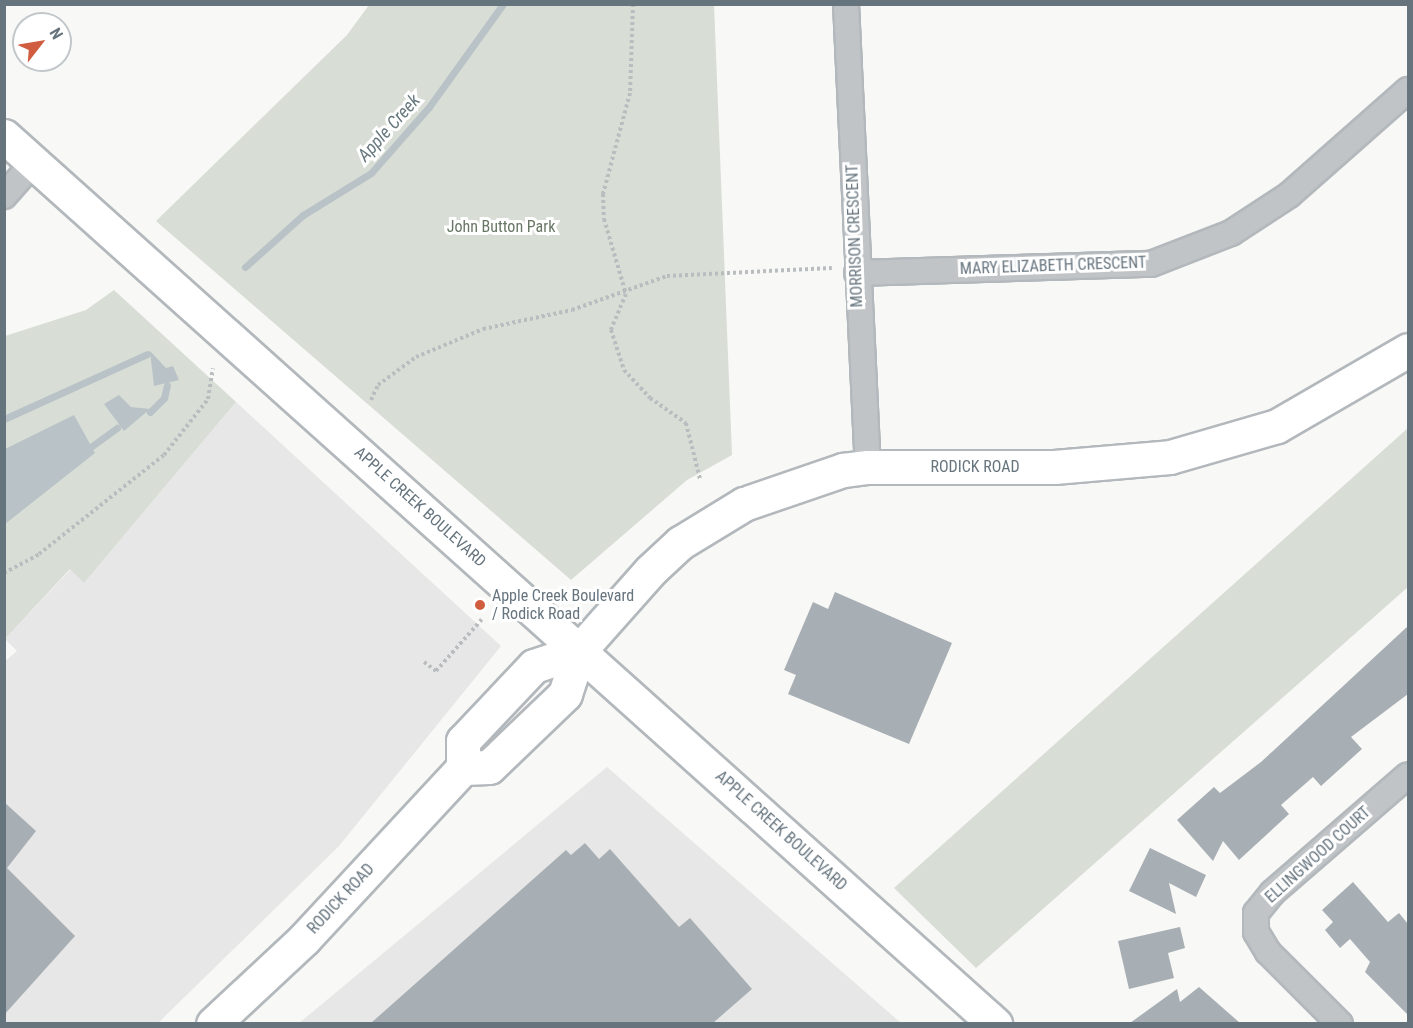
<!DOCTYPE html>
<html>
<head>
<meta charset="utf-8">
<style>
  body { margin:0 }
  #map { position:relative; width:1413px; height:1028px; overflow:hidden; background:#f8f8f6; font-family:"Roboto Condensed",sans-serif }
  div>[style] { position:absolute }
  .built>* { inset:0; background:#e6e7e6 }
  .green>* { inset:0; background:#d8ddd6 }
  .water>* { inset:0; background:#b9c3c7 }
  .stream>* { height:7px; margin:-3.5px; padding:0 3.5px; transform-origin:3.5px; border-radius:3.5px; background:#b9c3c7 }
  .building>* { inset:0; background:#a8afb4 }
  .path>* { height:4px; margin-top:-2px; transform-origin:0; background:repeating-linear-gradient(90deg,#babdbf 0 3px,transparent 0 6px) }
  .roads { filter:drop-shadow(2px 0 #b3b8bc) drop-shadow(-2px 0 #b3b8bc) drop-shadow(0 2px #b3b8bc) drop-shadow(0 -2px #b3b8bc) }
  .street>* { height:24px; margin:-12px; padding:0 12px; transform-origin:12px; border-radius:12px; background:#c0c4c7 }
  .secondary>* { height:33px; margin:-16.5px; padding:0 16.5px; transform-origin:16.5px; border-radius:16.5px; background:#fff }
  .dots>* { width:16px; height:16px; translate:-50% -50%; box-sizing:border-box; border:3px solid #fff; border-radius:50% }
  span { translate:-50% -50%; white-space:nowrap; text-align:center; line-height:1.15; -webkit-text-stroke:6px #fff; paint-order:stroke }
  .park-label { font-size:16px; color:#687765 }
  .street-label { font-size:16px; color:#66747e }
  .poi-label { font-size:16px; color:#66747e }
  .left { translate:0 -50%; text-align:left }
  .water-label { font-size:18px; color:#67797f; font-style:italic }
  .frame { position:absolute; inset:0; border:6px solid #66747e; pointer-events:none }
  .north { position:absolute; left:12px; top:12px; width:60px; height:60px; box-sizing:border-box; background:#fff; border:2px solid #c2c7cb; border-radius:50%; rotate:59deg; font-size:16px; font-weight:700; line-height:24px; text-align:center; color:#66747e }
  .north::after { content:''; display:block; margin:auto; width:21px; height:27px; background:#d05d3f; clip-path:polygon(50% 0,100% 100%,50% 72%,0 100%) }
</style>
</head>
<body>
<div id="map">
  <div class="built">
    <div style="clip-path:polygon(236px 402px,501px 646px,339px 846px,157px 1024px,5px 1023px,4px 662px,17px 651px,5px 639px,71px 569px,84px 583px)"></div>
    <div style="clip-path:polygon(607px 767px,901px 1023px,298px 1024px)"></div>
  </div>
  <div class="green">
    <div style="clip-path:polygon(369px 5px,714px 5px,732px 455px,687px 480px,571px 580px,156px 221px,347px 35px)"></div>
    <div style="clip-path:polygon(114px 290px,236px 402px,84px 583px,70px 569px,5px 639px,5px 336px,86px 310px)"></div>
    <div style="clip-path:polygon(1408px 428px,1408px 587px,976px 968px,894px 888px)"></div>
  </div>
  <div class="water">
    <div style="clip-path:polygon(150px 351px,166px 368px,173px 366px,179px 380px,154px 386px)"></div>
    <div style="clip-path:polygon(119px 395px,131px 407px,150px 409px,124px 431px,104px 404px)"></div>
    <div style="clip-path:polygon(74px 415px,95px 453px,5px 524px,5px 449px)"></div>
  </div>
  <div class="stream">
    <div style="left:245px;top:267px;width:78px;rotate:-41.9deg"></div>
    <div style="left:303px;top:215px;width:80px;rotate:-31.7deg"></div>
    <div style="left:371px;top:173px;width:88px;rotate:-48.7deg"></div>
    <div style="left:429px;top:107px;width:127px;rotate:-54.3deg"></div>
    <div style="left:150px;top:412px;width:20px;rotate:-45deg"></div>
    <div style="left:164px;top:398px;width:13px;rotate:-77deg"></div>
    <div style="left:4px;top:419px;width:157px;rotate:-24.4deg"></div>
    <div style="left:92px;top:446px;width:31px;rotate:-36deg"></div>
  </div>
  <div class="building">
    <div style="clip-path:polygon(835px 592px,952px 643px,909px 744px,788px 694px,796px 675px,784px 670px,813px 602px,828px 609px)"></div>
    <div style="clip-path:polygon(1408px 626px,1408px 694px,1351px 737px,1362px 749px,1321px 786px,1313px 777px,1281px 805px,1289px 814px,1239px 860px,1223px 841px,1213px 861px,1177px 820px,1214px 787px,1220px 793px,1261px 762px)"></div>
    <div style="clip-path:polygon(4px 802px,36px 831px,7px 868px,75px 936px,4px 1015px)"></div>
    <div style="clip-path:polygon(585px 843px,599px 859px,610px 849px,679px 927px,690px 918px,752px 989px,713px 1023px,371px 1023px,566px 850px,571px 855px)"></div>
    <div style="clip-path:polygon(1150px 848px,1206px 875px,1196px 897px,1169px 883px,1176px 914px,1129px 891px)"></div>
    <div style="clip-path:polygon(1353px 882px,1388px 922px,1399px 913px,1408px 924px,1408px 1015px,1365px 972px,1370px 962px,1350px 939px,1340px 948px,1325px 930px,1333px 922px,1322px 910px)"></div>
    <div style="clip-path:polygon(1180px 927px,1185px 948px,1168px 953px,1174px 978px,1129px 989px,1118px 941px)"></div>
    <div style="clip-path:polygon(1199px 987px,1240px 1023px,1130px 1023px,1177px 989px,1180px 1002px)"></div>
  </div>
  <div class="path">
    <div style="left:633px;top:4px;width:89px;rotate:91.9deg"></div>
    <div style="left:630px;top:93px;width:105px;rotate:105deg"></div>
    <div style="left:603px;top:194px;width:25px;rotate:88deg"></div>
    <div style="left:604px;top:219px;width:78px;rotate:73.7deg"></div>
    <div style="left:626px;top:294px;width:39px;rotate:113deg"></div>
    <div style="left:611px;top:330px;width:42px;rotate:72deg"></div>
    <div style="left:624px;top:370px;width:38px;rotate:47deg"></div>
    <div style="left:650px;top:398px;width:44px;rotate:34.8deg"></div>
    <div style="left:686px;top:423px;width:58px;rotate:76deg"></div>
    <div style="left:371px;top:400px;width:17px;rotate:-65deg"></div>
    <div style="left:378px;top:385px;width:47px;rotate:-36.4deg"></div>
    <div style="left:416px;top:357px;width:73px;rotate:-22.7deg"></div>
    <div style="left:483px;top:329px;width:91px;rotate:-12.1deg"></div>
    <div style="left:572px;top:310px;width:101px;rotate:-19.7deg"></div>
    <div style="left:667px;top:276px;width:165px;rotate:-2.8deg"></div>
    <div style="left:4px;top:573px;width:40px;rotate:-28deg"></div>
    <div style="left:39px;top:554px;width:159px;rotate:-38.4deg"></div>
    <div style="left:164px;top:455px;width:71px;rotate:-51.8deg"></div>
    <div style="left:208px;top:399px;width:31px;rotate:-81deg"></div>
    <div style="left:424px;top:662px;width:15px;rotate:37deg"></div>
    <div style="left:436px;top:671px;width:69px;rotate:-48.5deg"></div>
  </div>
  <div class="roads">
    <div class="street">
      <div style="left:846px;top:4px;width:464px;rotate:87.3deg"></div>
      <div style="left:4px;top:196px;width:45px;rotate:-48.6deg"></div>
      <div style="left:857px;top:273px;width:294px;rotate:-1.8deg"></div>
      <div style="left:1151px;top:264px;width:86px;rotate:-21.2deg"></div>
      <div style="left:1231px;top:233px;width:69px;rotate:-33.2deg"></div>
      <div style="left:1289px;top:195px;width:159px;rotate:-41.4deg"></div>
      <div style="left:1340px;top:1024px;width:102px;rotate:-135deg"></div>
      <div style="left:1268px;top:952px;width:23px;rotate:-121deg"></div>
      <div style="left:1256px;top:932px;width:19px;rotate:-90deg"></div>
      <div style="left:1256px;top:913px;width:26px;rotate:-51deg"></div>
      <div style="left:1272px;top:893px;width:180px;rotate:-40.9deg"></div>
    </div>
    <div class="secondary">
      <div style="left:4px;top:136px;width:1331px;rotate:41.86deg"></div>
      <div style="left:463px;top:768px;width:26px;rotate:-2deg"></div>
      <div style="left:489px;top:767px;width:105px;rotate:-43.8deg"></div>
      <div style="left:565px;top:694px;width:45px;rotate:-72deg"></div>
      <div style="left:579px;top:651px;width:108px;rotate:-48.4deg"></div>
      <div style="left:651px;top:570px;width:40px;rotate:-43deg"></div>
      <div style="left:680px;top:543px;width:75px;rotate:-31.4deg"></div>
      <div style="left:744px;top:504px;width:105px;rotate:-19deg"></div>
      <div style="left:843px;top:470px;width:25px;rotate:-7deg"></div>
      <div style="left:868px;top:467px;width:186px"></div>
      <div style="left:1054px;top:467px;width:116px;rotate:-4.9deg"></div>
      <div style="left:1170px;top:457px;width:111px;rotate:-16.2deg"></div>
      <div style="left:1277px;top:426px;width:151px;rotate:-30.1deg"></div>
      <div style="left:213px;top:1024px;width:125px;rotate:-43deg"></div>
      <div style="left:304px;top:939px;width:233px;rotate:-47.1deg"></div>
      <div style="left:463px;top:768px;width:27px;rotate:-90deg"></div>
      <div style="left:463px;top:741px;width:103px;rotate:-46.6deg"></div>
      <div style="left:534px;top:666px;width:47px;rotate:-18.4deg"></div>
    </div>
  </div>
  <div class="dots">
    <div style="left:480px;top:605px;background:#d05d3f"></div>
  </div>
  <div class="park-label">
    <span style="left:501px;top:227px">John Button Park</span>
  </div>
  <div class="street-label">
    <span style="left:855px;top:236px;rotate:-92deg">MORRISON CRESCENT</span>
    <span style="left:1053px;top:266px;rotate:-2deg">MARY ELIZABETH CRESCENT</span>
    <span style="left:975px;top:467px">RODICK ROAD</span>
    <span style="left:420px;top:507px;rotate:42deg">APPLE CREEK BOULEVARD</span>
    <span style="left:781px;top:831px;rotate:42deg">APPLE CREEK BOULEVARD</span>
    <span style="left:1318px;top:855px;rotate:-42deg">ELLINGWOOD COURT</span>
    <span style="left:341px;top:899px;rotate:-47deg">RODICK ROAD</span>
  </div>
  <div class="poi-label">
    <span class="left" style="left:492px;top:605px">Apple Creek Boulevard<br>/ Rodick Road</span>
  </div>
  <div class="water-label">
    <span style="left:389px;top:128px;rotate:-48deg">Apple Creek</span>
  </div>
  <div class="frame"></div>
  <div class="north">N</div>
</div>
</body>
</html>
